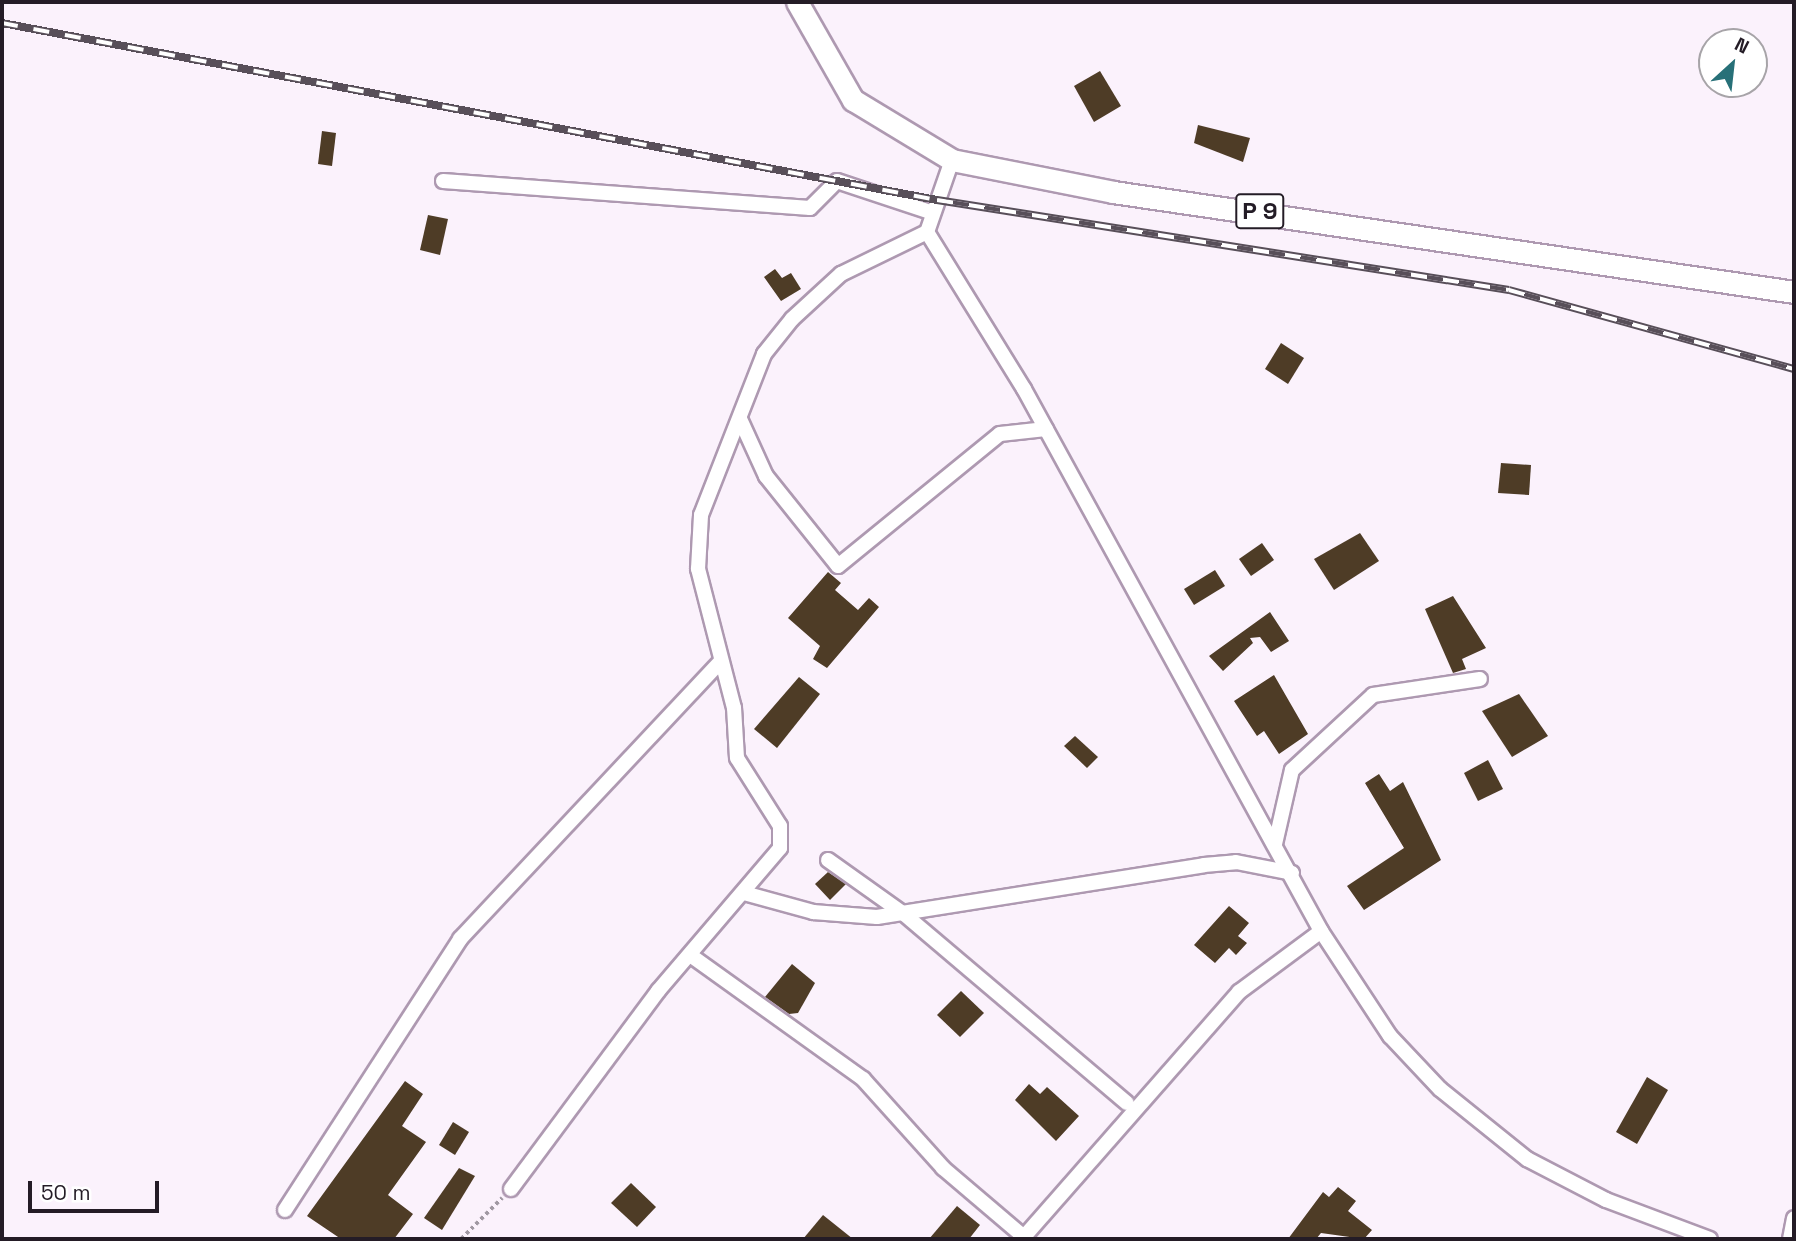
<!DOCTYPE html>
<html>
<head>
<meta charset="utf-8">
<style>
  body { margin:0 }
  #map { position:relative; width:1796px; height:1241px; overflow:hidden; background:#fbf2fc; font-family:"Space Grotesk",sans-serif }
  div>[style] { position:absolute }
  .building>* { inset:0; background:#4e3c26 }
  .path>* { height:3.5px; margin-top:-1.75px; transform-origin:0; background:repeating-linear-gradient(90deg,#a199a3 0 3.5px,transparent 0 7px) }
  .roads { filter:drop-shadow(2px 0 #ae99b1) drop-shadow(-2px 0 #ae99b1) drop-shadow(0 2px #ae99b1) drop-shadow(0 -2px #ae99b1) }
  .minor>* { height:14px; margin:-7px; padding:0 7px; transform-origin:7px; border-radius:7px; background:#fff }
  .primary>* { height:21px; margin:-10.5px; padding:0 10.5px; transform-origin:10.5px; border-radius:10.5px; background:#fff }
  .rail>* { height:8px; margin-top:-4px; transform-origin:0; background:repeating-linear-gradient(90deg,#fff 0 16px,#584f59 0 32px); box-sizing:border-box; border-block:2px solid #584f59 }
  span { translate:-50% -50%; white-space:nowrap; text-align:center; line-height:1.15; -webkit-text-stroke:7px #fff; paint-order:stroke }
  .shield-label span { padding:2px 5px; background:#fff; border:2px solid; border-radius:5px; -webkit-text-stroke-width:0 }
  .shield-label { font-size:24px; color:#241c26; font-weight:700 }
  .frame { position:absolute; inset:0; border:4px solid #241c26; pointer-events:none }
  .north { position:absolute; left:1698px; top:28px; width:70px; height:70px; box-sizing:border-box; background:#fff; border:2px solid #a7a4a8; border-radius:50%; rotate:27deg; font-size:19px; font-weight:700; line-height:28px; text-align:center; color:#241c26 }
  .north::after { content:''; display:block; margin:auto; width:24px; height:32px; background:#277078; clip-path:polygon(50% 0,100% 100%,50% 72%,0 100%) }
  .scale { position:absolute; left:28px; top:1181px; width:131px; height:32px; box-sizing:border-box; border:4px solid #241c26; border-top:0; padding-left:9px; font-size:21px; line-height:24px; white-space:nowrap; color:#241c26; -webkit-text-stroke:5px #fff; paint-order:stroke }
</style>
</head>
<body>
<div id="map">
  <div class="building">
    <div style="clip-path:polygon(1100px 71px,1121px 106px,1094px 122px,1074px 86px)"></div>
    <div style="clip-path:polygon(1198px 125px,1250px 138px,1243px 162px,1194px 143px)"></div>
    <div style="clip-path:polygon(322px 131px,336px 133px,332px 166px,318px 164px)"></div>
    <div style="clip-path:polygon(428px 215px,448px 219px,440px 255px,420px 250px)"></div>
    <div style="clip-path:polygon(775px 269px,782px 278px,791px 273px,801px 289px,781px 301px,764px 277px)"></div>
    <div style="clip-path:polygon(1281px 343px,1304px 358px,1288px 384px,1265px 369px)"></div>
    <div style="clip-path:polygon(1501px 463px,1531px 465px,1529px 495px,1498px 493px)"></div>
    <div style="clip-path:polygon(1360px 533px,1379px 561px,1334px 590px,1314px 559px)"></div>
    <div style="clip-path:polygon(1262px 543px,1274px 560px,1251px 576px,1239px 559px)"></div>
    <div style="clip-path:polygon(1215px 570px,1225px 586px,1194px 605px,1184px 589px)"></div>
    <div style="clip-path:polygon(828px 572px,841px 583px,835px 590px,858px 610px,869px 598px,879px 607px,827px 668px,813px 659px,820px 646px,788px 618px)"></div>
    <div style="clip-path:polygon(1453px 596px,1486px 648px,1462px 659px,1466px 669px,1453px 673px,1425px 609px)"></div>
    <div style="clip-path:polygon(1270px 612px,1289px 641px,1271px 652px,1260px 637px,1250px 638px,1253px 643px,1223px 671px,1209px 656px)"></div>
    <div style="clip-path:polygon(1274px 675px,1308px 734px,1279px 754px,1264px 731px,1257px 736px,1234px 701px)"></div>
    <div style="clip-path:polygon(799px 677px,820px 694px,777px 748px,754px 729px)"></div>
    <div style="clip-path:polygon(1519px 694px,1548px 736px,1512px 757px,1482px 711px)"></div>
    <div style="clip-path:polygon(1075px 736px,1098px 757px,1087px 768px,1064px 746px)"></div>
    <div style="clip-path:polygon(1488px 760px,1503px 789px,1478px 801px,1464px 773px)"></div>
    <div style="clip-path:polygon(1379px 774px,1390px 791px,1403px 782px,1441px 860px,1364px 910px,1347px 886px,1404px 848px,1365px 783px)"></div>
    <div style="clip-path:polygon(828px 872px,846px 884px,830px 900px,815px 884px)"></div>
    <div style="clip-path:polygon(1229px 906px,1249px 923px,1238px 936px,1247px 943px,1236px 955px,1229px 948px,1215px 963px,1194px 945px)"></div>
    <div style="clip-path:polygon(792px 964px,815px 983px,798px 1013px,789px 1014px,765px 997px)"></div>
    <div style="clip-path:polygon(961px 991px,984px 1013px,960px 1037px,937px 1015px)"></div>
    <div style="clip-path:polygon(1647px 1077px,1668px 1090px,1637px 1144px,1616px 1132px)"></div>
    <div style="clip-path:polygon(405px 1081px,423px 1094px,402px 1126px,426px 1142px,388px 1195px,413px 1214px,394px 1239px,341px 1239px,307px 1216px)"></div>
    <div style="clip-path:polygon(1029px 1084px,1040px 1094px,1047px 1087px,1079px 1116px,1056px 1141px,1015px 1100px)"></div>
    <div style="clip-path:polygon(453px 1122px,469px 1132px,455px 1155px,439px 1145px)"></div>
    <div style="clip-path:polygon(459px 1168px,475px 1176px,442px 1230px,424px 1218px)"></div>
    <div style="clip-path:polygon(631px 1183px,656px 1207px,637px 1227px,611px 1203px)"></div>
    <div style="clip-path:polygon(1338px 1187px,1356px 1201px,1348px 1211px,1372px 1230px,1364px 1239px,1321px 1233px,1316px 1239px,1288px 1239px,1323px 1192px,1329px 1197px)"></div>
    <div style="clip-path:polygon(957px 1206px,980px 1225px,969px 1239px,929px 1239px)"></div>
    <div style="clip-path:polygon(823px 1215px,853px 1239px,803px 1239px)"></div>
  </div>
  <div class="path">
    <div style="left:461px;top:1239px;width:58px;rotate:-45deg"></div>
  </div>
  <div class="roads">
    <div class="minor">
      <div style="left:952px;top:160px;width:76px;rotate:109.1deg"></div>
      <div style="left:927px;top:232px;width:185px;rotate:58.3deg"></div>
      <div style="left:1024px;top:389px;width:618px;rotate:61.28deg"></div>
      <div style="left:1321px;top:931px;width:126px;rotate:56.7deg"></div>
      <div style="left:1390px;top:1036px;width:73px;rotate:46.7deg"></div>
      <div style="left:1440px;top:1089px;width:112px;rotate:38.8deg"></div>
      <div style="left:1527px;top:1159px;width:89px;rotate:27.4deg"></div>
      <div style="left:1606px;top:1200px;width:111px;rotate:20.6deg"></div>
      <div style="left:443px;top:181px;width:368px;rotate:4.2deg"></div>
      <div style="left:810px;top:208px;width:38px;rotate:-45deg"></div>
      <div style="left:837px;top:181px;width:101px;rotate:18.4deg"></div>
      <div style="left:740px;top:419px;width:63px;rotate:65.5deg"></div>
      <div style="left:766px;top:476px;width:115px;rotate:51.3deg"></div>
      <div style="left:838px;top:566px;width:209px;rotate:-39.2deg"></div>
      <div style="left:1000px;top:434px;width:46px;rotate:-6.2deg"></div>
      <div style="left:1275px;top:844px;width:76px;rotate:-77.1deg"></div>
      <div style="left:1292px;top:770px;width:110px;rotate:-42.8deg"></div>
      <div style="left:1373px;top:695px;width:108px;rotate:-8.5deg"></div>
      <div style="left:828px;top:860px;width:93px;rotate:35.4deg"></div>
      <div style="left:904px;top:914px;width:292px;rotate:40.3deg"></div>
      <div style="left:744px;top:893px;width:72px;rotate:15.4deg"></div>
      <div style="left:813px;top:912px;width:64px;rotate:4.5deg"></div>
      <div style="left:877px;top:917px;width:331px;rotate:-9deg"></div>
      <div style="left:1204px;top:865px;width:32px;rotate:-5deg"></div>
      <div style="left:1236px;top:862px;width:57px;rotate:11.1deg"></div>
      <div style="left:690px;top:955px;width:213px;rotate:35.6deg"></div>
      <div style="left:863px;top:1079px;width:120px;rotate:48deg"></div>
      <div style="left:943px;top:1168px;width:106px;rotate:40.4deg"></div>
      <div style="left:511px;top:1189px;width:247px;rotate:-53.4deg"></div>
      <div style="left:658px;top:991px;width:188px;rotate:-49.5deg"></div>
      <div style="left:780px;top:848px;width:22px;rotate:-90deg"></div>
      <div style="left:780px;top:826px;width:80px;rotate:-122.3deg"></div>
      <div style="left:737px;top:758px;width:50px;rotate:-93.4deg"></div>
      <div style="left:734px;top:708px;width:144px;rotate:-104.5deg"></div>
      <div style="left:698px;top:569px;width:54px;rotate:-86.8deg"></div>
      <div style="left:701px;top:515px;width:173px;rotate:-68.6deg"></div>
      <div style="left:764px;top:354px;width:45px;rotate:-51.3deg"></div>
      <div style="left:792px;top:319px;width:67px;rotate:-42.6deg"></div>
      <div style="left:841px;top:274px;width:96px;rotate:-26deg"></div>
      <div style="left:285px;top:1210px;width:323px;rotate:-57.1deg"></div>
      <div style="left:460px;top:939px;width:381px;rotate:-46.8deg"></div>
      <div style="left:1022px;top:1239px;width:329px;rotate:-48.7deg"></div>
      <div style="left:1239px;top:992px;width:102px;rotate:-36.6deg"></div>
      <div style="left:1790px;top:1239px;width:21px;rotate:-79deg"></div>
    </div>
    <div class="primary">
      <div style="left:797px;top:2px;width:113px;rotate:60.3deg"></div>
      <div style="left:853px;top:100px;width:116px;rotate:31.2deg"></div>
      <div style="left:952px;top:160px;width:164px;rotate:11.2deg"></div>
      <div style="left:1113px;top:192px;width:688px;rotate:8.35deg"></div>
    </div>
  </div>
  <div class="rail">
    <div style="left:2px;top:23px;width:952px;rotate:10.72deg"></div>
    <div style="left:937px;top:200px;width:579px;rotate:8.94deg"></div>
    <div style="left:1509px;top:290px;width:296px;rotate:15.5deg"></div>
  </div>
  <div class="shield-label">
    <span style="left:1260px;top:211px">P 9</span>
  </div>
  <div class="frame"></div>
  <div class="north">N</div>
  <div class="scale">50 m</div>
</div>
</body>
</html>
